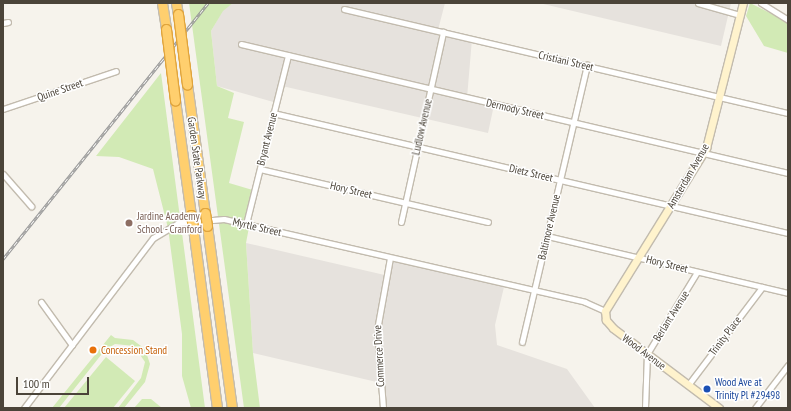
<!DOCTYPE html>
<html>
<head>
<meta charset="utf-8">
<style>
  body { margin:0 }
  #map { position:relative; width:791px; height:411px; overflow:hidden; background:#f6f3ec; font-family:"PT Sans Narrow",sans-serif }
  div>[style] { position:absolute }
  .industrial>* { inset:0; background:#e6e2dd }
  .green>* { inset:0; background:#d2eab5 }
  .roads { filter:drop-shadow(1px 0 #c2bbae) drop-shadow(-1px 0 #c2bbae) drop-shadow(0 1px #c2bbae) drop-shadow(0 -1px #c2bbae) }
  .minor>* { height:5px; margin:-2.5px; padding:0 2.5px; transform-origin:2.5px; border-radius:2.5px; background:#fff }
  .secondary>* { height:7px; margin:-3.5px; padding:0 3.5px; transform-origin:3.5px; border-radius:3.5px; background:#fff3cd }
  .motorway>* { height:9px; margin:-4.5px; padding:0 4.5px; transform-origin:4.5px; border-radius:4.5px; background:#ffcf6e }
  .rail>* { height:3px; margin-top:-1.5px; transform-origin:0; background:repeating-linear-gradient(90deg,#fff 0 4.5px,#9a9a9a 0 9px); box-sizing:border-box; border-block:1px solid #9a9a9a }
  .bridges { filter:drop-shadow(1px 0 #e0a43c) drop-shadow(-1px 0 #e0a43c) drop-shadow(0 1px #e0a43c) drop-shadow(0 -1px #e0a43c) }
  .motorway-bridge>* { height:9px; margin:-4.5px; padding:0 4.5px; transform-origin:4.5px; border-radius:4.5px; background:#ffcf6e }
  .dots>* { width:11px; height:11px; translate:-50% -50%; box-sizing:border-box; border:2px solid #fff; border-radius:50% }
  span { translate:-50% -50%; white-space:nowrap; text-align:center; line-height:1.15; -webkit-text-stroke:3px #fff; paint-order:stroke }
  .street-label { font-size:11px; color:#4b4439 }
  .education-label { font-size:11px; color:#785e54 }
  .left { translate:0 -50%; text-align:left }
  .food-label { font-size:11px; color:#c56008 }
  .transit-label { font-size:11px; color:#164399 }
  .frame { position:absolute; inset:0; border:4px solid #4b4439; pointer-events:none }
  .scale { position:absolute; left:16px; top:377px; width:73px; height:18px; box-sizing:border-box; border:2px solid #4b4439; border-top:0; padding-left:5px; font-size:12px; line-height:14px; white-space:nowrap; color:#4b4439; -webkit-text-stroke:3px #fff; paint-order:stroke }
</style>
</head>
<body>
<div id="map">
  <div class="industrial">
    <div style="clip-path:polygon(233px 3px,445px 3px,438px 30px,472px 39px,467px 98px,494px 105px,488px 133px,282px 86px,277px 103px,217px 86px,211px 31px,223px 10px)"></div>
    <div style="clip-path:polygon(539px 3px,731px 3px,721px 46px)"></div>
    <div style="clip-path:polygon(246px 243px,389px 276px,393px 260px,504px 287px,495px 325px,497px 345px,567px 369px,595px 408px,384px 408px,381px 383px,253px 353px)"></div>
  </div>
  <div class="green">
    <div style="clip-path:polygon(189px 3px,233px 3px,223px 11px,211px 31px,217px 86px,234px 93px,228px 118px,244px 122px,229px 183px,256px 191px,246px 243px,253px 353px,260px 408px,244px 408px)"></div>
    <div style="clip-path:polygon(750px 3px,788px 22px,788px 53px,764px 46px,746px 16px)"></div>
    <div style="clip-path:polygon(161px 73px,205px 408px,191px 408px,182px 376px,182px 334px,168px 228px,153px 169px,119px 157px,96px 156px)"></div>
    <div style="clip-path:polygon(111px 335px,115px 338px,133px 340px,145px 349px,150px 364px,145px 382px,124px 408px,118px 408px,141px 378px,145px 362px,134px 346px,115px 344px,105px 350px,59px 408px,52px 408px)"></div>
    <div style="clip-path:polygon(106px 357px,135px 381px,113px 408px,64px 408px)"></div>
    <div style="clip-path:polygon(142px 399px,151px 399px,162px 408px,134px 408px)"></div>
  </div>
  <div class="roads">
    <div class="minor">
      <div style="left:698px;top:3px;width:44px;rotate:15.9deg"></div>
      <div style="left:761px;top:3px;width:32px;rotate:32deg"></div>
      <div style="left:344px;top:9px;width:456px;rotate:13.2deg"></div>
      <div style="left:3px;top:23px;width:5px;rotate:-11deg"></div>
      <div style="left:241px;top:44px;width:562px;rotate:13.27deg"></div>
      <div style="left:3px;top:109px;width:119px;rotate:-18.6deg"></div>
      <div style="left:273px;top:113px;width:529px;rotate:13.12deg"></div>
      <div style="left:260px;top:169px;width:234px;rotate:13.1deg"></div>
      <div style="left:3px;top:174px;width:43px;rotate:48.8deg"></div>
      <div style="left:401px;top:222px;width:195px;rotate:-77.5deg"></div>
      <div style="left:246px;top:224px;width:174px;rotate:-76deg"></div>
      <div style="left:547px;top:236px;width:248px;rotate:13.3deg"></div>
      <div style="left:41px;top:302px;width:53px;rotate:54.2deg"></div>
      <div style="left:522px;top:342px;width:285px;rotate:-76.8deg"></div>
      <div style="left:688px;top:385px;width:123px;rotate:-52.9deg"></div>
      <div style="left:24px;top:408px;width:213px;rotate:-52.8deg"></div>
      <div style="left:153px;top:238px;width:29px;rotate:-31deg"></div>
      <div style="left:178px;top:223px;width:46px;rotate:-5deg"></div>
      <div style="left:224px;top:219px;width:370px;rotate:12.9deg"></div>
      <div style="left:585px;top:302px;width:22px;rotate:24deg"></div>
      <div style="left:383px;top:408px;width:78px;rotate:-94.4deg"></div>
      <div style="left:377px;top:330px;width:73px;rotate:-79.8deg"></div>
      <div style="left:645px;top:408px;width:54px;rotate:-87.9deg"></div>
      <div style="left:647px;top:354px;width:96px;rotate:-58.6deg"></div>
      <div style="left:755px;top:408px;width:54px;rotate:-52.5deg"></div>
    </div>
    <div class="secondary">
      <div style="left:719px;top:408px;width:133px;rotate:-143deg"></div>
      <div style="left:613px;top:328px;width:11px;rotate:-131deg"></div>
      <div style="left:606px;top:320px;width:9px;rotate:-96deg"></div>
      <div style="left:605px;top:311px;width:192px;rotate:-58.2deg"></div>
      <div style="left:706px;top:148px;width:150px;rotate:-75.7deg"></div>
    </div>
    <div class="motorway">
      <div style="left:162px;top:3px;width:26px;rotate:81deg"></div>
      <div style="left:176px;top:3px;width:11px;rotate:80deg"></div>
      <div style="left:187px;top:84px;width:130px;rotate:82.1deg"></div>
      <div style="left:175px;top:100px;width:116px;rotate:82.1deg"></div>
      <div style="left:207px;top:226px;width:184px;rotate:82.2deg"></div>
      <div style="left:193px;top:228px;width:182px;rotate:82.4deg"></div>
    </div>
  </div>
  <div class="rail">
    <div style="left:3px;top:259px;width:328px;rotate:-51.3deg"></div>
  </div>
  <div class="bridges">
    <div class="motorway-bridge">
      <div style="left:178px;top:14px;width:71px;rotate:82.7deg"></div>
      <div style="left:166px;top:29px;width:72px;rotate:82.8deg"></div>
      <div style="left:205px;top:213px;width:13px;rotate:81deg"></div>
      <div style="left:191px;top:215px;width:13px;rotate:81deg"></div>
    </div>
  </div>
  <div class="dots">
    <div style="left:129px;top:223px;background:#8d6e63"></div>
    <div style="left:93px;top:350px;background:#e8710a"></div>
    <div style="left:707px;top:389px;background:#1a4fb4"></div>
  </div>
  <div class="street-label">
    <span style="left:566px;top:61px;rotate:13deg">Cristiani Street</span>
    <span style="left:60px;top:90px;rotate:-19deg">Quine Street</span>
    <span style="left:515px;top:109px;rotate:13deg">Dermody Street</span>
    <span style="left:422px;top:127px;rotate:-77deg">Ludlow Avenue</span>
    <span style="left:267px;top:139px;rotate:-76deg">Bryant Avenue</span>
    <span style="left:197px;top:158px;rotate:82deg">Garden State Parkway</span>
    <span style="left:531px;top:173px;rotate:13deg">Dietz Street</span>
    <span style="left:688px;top:176px;rotate:-60deg">Amsterdam Avenue</span>
    <span style="left:351px;top:190px;rotate:13deg">Hory Street</span>
    <span style="left:257px;top:227px;rotate:13deg">Myrtle Street</span>
    <span style="left:549px;top:227px;rotate:-77deg">Baltimore Avenue</span>
    <span style="left:667px;top:264px;rotate:14deg">Hory Street</span>
    <span style="left:671px;top:316px;rotate:-58deg">Berlant Avenue</span>
    <span style="left:725px;top:336px;rotate:-53deg">Trinity Place</span>
    <span style="left:644px;top:352px;rotate:37deg">Wood Avenue</span>
    <span style="left:379px;top:356px;rotate:-93deg">Commerce Drive</span>
  </div>
  <div class="education-label">
    <span class="left" style="left:137px;top:223px">Jardine Academy<br>School - Cranford</span>
  </div>
  <div class="food-label">
    <span class="left" style="left:101px;top:350px">Concession Stand</span>
  </div>
  <div class="transit-label">
    <span class="left" style="left:715px;top:389px">Wood Ave at<br>Trinity Pl #29498</span>
  </div>
  <div class="frame"></div>
  <div class="scale">100 m</div>
</div>
</body>
</html>
